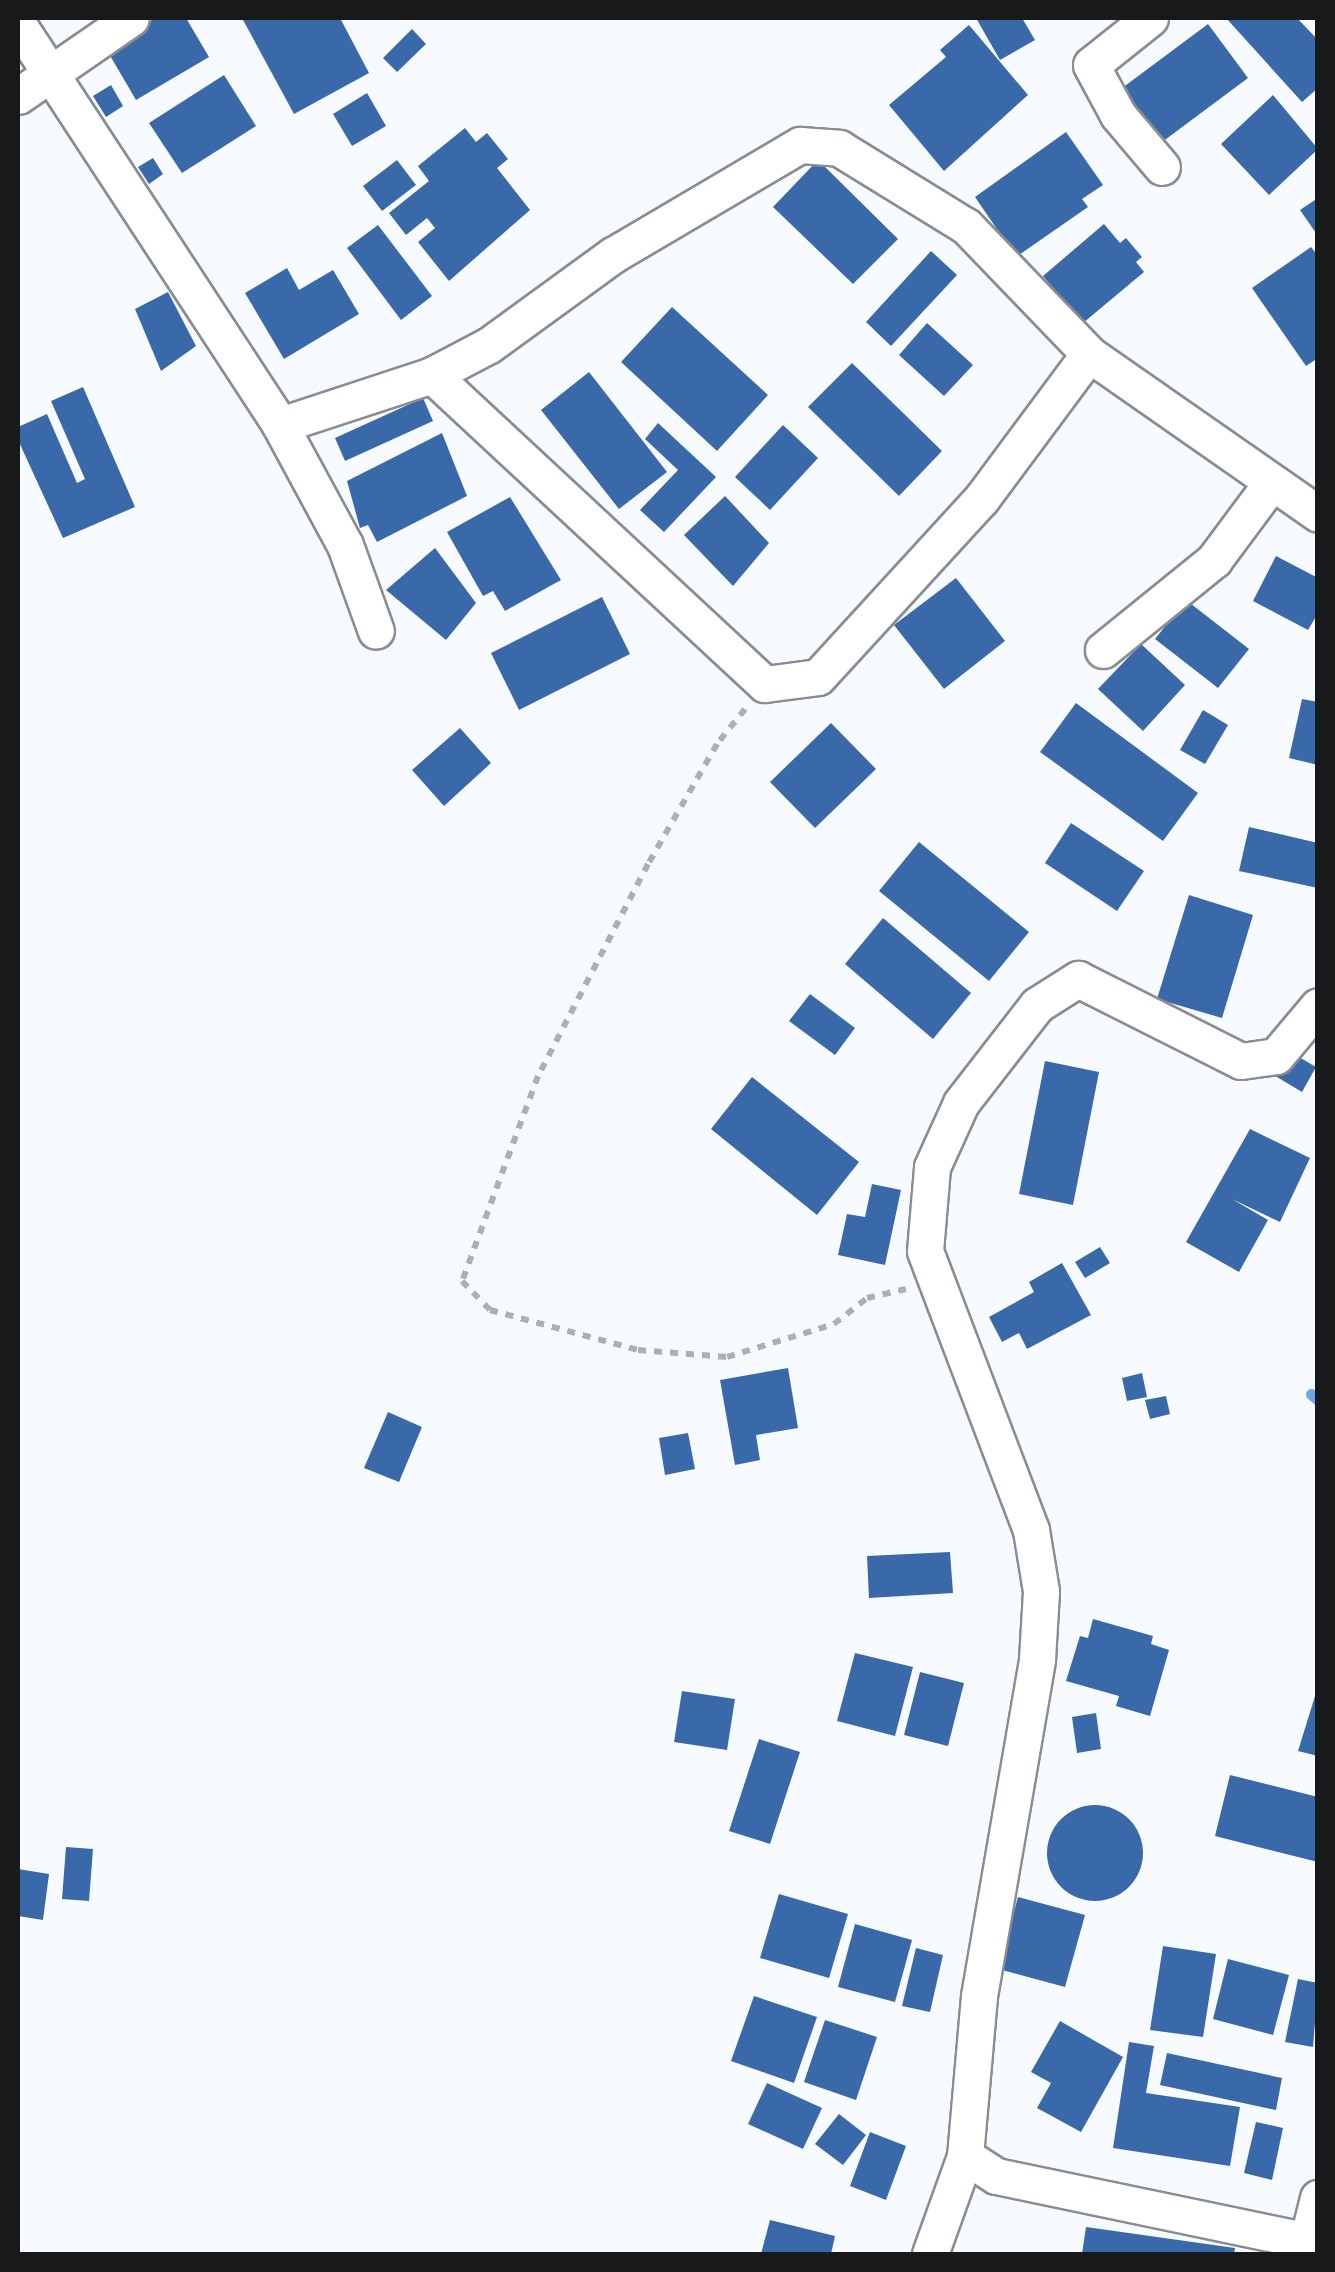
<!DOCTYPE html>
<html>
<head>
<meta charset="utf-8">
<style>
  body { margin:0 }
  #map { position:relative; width:1335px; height:2272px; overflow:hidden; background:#f7fafe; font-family:Spectral,serif }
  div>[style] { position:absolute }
  .stream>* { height:11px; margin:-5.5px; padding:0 5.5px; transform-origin:5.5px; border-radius:5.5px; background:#73a5ea }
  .building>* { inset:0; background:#3969a8 }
  .round { border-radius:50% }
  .path>* { height:6px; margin-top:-3px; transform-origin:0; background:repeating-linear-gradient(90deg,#adb0b3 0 8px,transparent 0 16px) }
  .roads { filter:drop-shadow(2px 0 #898d92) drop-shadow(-2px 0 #898d92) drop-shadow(0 2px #898d92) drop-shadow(0 -2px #898d92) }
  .street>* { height:35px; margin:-17.5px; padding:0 17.5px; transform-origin:17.5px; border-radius:17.5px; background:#fff }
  span { translate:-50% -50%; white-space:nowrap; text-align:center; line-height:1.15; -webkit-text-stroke:9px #fff; paint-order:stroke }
  .frame { position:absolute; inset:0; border:20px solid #17191b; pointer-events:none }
</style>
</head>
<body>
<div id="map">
  <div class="stream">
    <div style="left:1311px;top:1394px;width:9px;rotate:41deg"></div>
  </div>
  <div class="building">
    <div style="clip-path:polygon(156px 18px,186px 18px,209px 57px,136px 100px,105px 47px)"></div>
    <div style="clip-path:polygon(242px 18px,340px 18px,369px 73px,294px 114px)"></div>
    <div style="clip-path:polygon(976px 18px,1022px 18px,1035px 40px,1000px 60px)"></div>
    <div style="clip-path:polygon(1226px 18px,1297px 18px,1318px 40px,1318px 88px,1302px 102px)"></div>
    <div style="clip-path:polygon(1208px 24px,1248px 78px,1150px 151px,1110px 97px)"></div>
    <div style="clip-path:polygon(969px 25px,1028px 95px,944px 171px,889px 105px,946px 57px,940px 50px)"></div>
    <div style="clip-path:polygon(412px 29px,426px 44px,397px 72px,383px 58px)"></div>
    <div style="clip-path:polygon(224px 75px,256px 126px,182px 173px,149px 123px)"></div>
    <div style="clip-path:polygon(111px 85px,123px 106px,106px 117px,93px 96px)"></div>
    <div style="clip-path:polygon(367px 93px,386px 126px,352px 146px,333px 114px)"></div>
    <div style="clip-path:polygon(1273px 95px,1318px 149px,1269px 195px,1221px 144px)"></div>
    <div style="clip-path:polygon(465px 128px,476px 142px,487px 133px,508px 159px,497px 168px,530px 210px,449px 281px,418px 242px,435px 228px,427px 218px,406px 235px,389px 213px,429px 181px,418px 166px)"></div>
    <div style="clip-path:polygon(1066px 132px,1103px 185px,1082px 199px,1088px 207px,1016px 257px,975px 197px)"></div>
    <div style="clip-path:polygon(153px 158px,163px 174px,149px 184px,138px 167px)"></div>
    <div style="clip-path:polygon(397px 160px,416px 185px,382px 211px,363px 186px)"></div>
    <div style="clip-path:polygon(818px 160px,898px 239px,853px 284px,773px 207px)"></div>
    <div style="clip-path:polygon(1318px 198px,1318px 236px,1300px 210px)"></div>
    <div style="clip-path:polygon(1104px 224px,1120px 243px,1126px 238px,1142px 257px,1136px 262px,1144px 272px,1083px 323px,1043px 276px)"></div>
    <div style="clip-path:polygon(378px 225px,432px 296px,401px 320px,347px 248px)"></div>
    <div style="clip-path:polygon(1311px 247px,1318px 256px,1318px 358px,1306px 366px,1252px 288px)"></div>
    <div style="clip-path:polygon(931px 251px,957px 275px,891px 346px,866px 322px)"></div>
    <div style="clip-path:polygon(287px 268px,299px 290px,333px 270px,359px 314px,284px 359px,245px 293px)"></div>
    <div style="clip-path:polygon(168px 292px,196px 346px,161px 371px,135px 309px)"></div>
    <div style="clip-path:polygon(672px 307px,768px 395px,717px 451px,621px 362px)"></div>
    <div style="clip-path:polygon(927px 323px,973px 365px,944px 396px,899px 355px)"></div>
    <div style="clip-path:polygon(852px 363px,942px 451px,899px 496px,808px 407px)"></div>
    <div style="clip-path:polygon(589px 372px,667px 472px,619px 509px,541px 410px)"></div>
    <div style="clip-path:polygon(83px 387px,135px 507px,63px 538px,18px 440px,18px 427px,47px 414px,77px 483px,85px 479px,51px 401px)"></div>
    <div style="clip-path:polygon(423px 398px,433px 421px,345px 461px,335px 438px)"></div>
    <div style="clip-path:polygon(658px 423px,716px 477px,664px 532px,640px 510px,678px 470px,645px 439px)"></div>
    <div style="clip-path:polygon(783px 425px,818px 458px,770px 510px,735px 477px)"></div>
    <div style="clip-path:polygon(442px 433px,467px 496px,377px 542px,368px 525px,360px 528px,347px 481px)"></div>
    <div style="clip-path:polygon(725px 496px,769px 543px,733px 586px,684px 535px)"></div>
    <div style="clip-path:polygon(510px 497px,561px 580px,505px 611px,493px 591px,483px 596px,447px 532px)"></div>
    <div style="clip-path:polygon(435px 548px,476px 603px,446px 640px,386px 590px)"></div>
    <div style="clip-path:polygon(1276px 556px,1318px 578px,1318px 613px,1308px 630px,1253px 601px)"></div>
    <div style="clip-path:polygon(956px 578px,1005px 641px,944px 689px,894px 625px)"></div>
    <div style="clip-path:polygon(602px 597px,630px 654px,519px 710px,491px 653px)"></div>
    <div style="clip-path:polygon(1186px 600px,1249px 649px,1218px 688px,1155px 639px)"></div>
    <div style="clip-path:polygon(1141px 644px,1185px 685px,1143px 731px,1098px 689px)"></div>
    <div style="clip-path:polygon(1302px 699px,1318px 702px,1318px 765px,1289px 758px)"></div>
    <div style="clip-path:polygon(1076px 703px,1198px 793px,1163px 841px,1040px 752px)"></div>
    <div style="clip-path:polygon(1203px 710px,1228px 725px,1205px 764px,1180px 750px)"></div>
    <div style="clip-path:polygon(831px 723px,876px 769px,815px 828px,770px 782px)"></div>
    <div style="clip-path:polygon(460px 728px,491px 763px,444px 806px,412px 770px)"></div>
    <div style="clip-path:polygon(1071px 823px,1144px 871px,1117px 911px,1045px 863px)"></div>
    <div style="clip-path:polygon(1249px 827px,1318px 843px,1318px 888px,1239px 871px)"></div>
    <div style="clip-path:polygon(919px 842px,1029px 932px,989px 981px,879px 891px)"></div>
    <div style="clip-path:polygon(1189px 895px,1253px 915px,1222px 1018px,1157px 999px)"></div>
    <div style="clip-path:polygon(883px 918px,971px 993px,933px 1039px,845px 964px)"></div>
    <div style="clip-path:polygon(810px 994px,855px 1028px,835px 1055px,789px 1021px)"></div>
    <div style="clip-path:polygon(1287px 1050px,1316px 1067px,1302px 1092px,1272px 1074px)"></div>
    <div style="clip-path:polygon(1045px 1061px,1099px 1072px,1073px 1205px,1019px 1194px)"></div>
    <div style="clip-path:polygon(752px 1077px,859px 1162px,817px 1215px,711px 1129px)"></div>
    <div style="clip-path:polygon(1250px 1129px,1310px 1158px,1280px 1222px,1232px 1199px,1268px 1220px,1239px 1272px,1186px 1242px)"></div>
    <div style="clip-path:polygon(872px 1184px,901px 1190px,885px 1265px,838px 1255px,847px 1214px,865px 1217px)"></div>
    <div style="clip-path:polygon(1100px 1247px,1110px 1263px,1085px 1278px,1075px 1262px)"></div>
    <div style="clip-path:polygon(1062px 1263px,1091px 1315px,1027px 1349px,1019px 1333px,1002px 1342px,989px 1317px,1034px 1292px,1029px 1282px)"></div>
    <div style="clip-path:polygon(788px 1368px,798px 1428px,756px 1435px,760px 1460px,735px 1465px,720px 1380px)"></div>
    <div style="clip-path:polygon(1142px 1373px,1147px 1397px,1127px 1401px,1122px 1378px)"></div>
    <div style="clip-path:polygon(1166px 1396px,1170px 1414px,1150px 1419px,1145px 1400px)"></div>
    <div style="clip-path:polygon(388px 1412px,422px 1427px,399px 1482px,364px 1468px)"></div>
    <div style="clip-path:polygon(688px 1433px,695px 1469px,665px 1475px,659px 1438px)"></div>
    <div style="clip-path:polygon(950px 1552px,953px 1593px,869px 1598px,867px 1556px)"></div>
    <div style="clip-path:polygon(1093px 1619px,1153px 1636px,1151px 1644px,1169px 1650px,1150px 1716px,1116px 1706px,1119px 1696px,1066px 1681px,1080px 1636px,1088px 1638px)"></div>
    <div style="clip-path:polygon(855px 1653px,913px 1667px,895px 1736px,837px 1721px)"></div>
    <div style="clip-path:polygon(920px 1672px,964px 1683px,948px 1746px,904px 1735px)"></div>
    <div style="clip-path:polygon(682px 1691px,735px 1699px,727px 1750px,674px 1742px)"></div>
    <div style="clip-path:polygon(1315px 1696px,1318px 1697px,1318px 1756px,1298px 1751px)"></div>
    <div style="clip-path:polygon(1096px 1713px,1101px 1749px,1077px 1753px,1072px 1717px)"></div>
    <div style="clip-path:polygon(759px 1739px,800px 1752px,770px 1844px,729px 1831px)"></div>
    <div style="clip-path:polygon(1230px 1775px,1318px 1797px,1318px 1862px,1215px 1836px)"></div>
    <div class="round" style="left:1047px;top:1805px;width:96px;height:96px"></div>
    <div style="clip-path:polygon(66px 1847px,93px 1849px,89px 1901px,62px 1899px)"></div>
    <div style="clip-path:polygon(18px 1869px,49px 1874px,43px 1920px,18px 1916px)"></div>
    <div style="clip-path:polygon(779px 1894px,848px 1914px,829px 1978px,760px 1958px)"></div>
    <div style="clip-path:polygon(1018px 1897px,1085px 1915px,1065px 1987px,998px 1969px)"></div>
    <div style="clip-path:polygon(855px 1924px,912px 1940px,895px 2002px,838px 1987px)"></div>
    <div style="clip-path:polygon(1163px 1946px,1216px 1954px,1203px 2037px,1150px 2030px)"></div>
    <div style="clip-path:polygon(916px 1948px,943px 1955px,930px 2012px,902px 2006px)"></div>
    <div style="clip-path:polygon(1228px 1959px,1289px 1975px,1273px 2035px,1213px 2019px)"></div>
    <div style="clip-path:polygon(1298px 1979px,1318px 1983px,1313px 2047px,1285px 2042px)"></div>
    <div style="clip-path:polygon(754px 1996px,817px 2017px,794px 2083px,731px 2061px)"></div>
    <div style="clip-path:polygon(825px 2020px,877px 2037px,856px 2100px,804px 2082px)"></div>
    <div style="clip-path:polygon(1060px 2021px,1123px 2057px,1081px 2132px,1037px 2108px,1051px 2083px,1031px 2072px)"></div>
    <div style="clip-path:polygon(1129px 2042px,1154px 2046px,1146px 2093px,1240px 2107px,1230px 2166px,1113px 2148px)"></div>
    <div style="clip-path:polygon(1167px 2053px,1282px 2078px,1276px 2110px,1160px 2085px)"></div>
    <div style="clip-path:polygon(767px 2083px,822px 2108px,803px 2149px,748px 2124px)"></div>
    <div style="clip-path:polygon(839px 2114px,866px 2135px,843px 2165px,815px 2144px)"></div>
    <div style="clip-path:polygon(1256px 2122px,1283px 2128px,1272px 2180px,1244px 2173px)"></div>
    <div style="clip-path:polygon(870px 2132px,906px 2146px,886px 2200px,850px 2186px)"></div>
    <div style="clip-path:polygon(770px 2220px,835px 2236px,831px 2254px,761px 2254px)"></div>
    <div style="clip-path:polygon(1086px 2227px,1235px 2248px,1234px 2254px,1082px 2254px)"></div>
  </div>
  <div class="path">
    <div style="left:745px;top:709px;width:45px;rotate:128.7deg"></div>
    <div style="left:717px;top:744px;width:138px;rotate:119.9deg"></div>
    <div style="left:648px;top:864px;width:239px;rotate:117.4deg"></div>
    <div style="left:538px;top:1076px;width:219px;rotate:110.3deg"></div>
    <div style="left:462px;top:1281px;width:40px;rotate:46deg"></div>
    <div style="left:490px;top:1310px;width:153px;rotate:15.1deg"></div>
    <div style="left:638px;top:1350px;width:89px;rotate:4.5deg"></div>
    <div style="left:727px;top:1357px;width:112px;rotate:-17.1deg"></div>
    <div style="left:834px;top:1324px;width:42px;rotate:-38.2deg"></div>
    <div style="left:867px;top:1298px;width:40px;rotate:-13deg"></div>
  </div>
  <div class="roads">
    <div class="street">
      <div style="left:1150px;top:18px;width:75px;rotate:141.5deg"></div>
      <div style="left:1091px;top:65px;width:57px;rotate:61.6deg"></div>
      <div style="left:1118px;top:115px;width:68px;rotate:49.8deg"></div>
      <div style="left:18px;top:24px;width:479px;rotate:56.8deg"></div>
      <div style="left:280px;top:425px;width:136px;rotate:61.6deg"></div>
      <div style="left:345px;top:545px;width:91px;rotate:70.2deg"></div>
      <div style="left:18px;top:96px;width:137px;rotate:-34.6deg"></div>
      <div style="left:432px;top:375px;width:454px;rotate:42.9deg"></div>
      <div style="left:765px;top:684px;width:53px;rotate:-7.5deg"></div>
      <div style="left:818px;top:677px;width:243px;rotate:-47.5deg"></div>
      <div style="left:982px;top:498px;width:179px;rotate:-53.4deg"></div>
      <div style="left:280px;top:425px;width:160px;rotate:-18.2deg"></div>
      <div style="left:432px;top:375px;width:64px;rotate:-27.8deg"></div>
      <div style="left:489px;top:345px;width:153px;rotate:-36deg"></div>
      <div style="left:613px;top:255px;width:217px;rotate:-30.5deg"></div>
      <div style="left:800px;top:145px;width:39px;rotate:4deg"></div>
      <div style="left:839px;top:148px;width:149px;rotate:31.6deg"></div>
      <div style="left:966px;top:226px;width:178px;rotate:46.1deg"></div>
      <div style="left:1089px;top:354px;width:279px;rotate:34.9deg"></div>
      <div style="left:1103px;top:650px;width:143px;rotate:-39deg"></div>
      <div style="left:1214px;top:560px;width:97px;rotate:-53.4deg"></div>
      <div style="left:1308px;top:2241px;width:319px;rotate:-168.2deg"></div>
      <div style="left:996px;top:2176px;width:37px;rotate:-147deg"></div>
      <div style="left:965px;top:2156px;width:161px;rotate:-85deg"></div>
      <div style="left:979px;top:1996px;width:342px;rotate:-80.2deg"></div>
      <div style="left:1037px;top:1659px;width:68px;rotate:-86.6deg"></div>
      <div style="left:1041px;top:1591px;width:62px;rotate:-99.3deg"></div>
      <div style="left:1031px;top:1530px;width:298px;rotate:-110.8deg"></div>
      <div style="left:925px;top:1251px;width:84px;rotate:-85.2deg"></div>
      <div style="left:932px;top:1167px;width:70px;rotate:-65.6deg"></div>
      <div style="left:961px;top:1103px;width:124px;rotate:-52.2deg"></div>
      <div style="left:1037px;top:1005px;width:49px;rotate:-32.4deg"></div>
      <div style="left:1078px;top:979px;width:182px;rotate:26.7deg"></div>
      <div style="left:1241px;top:1061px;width:35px;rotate:-8deg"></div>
      <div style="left:1276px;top:1056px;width:65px;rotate:-50deg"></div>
      <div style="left:930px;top:2254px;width:104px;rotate:-70.3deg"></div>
      <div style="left:1304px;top:2254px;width:58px;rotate:-76deg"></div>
    </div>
  </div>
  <div class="frame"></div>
</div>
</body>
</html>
